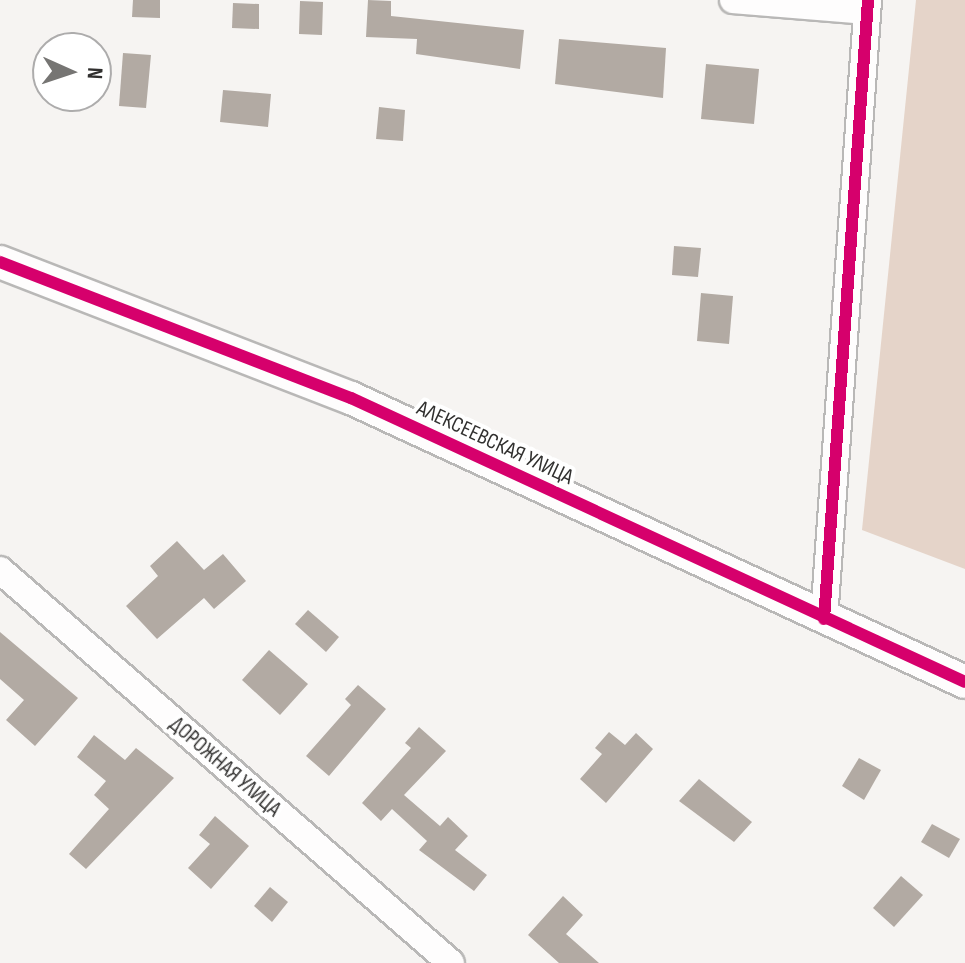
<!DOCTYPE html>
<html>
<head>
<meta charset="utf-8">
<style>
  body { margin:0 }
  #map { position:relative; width:965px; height:963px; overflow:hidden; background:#f6f4f2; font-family:"Sofia Sans Condensed",sans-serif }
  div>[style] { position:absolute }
  .green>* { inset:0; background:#e5d4c9 }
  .building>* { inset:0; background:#b2aaa3 }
  .roads { filter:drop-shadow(2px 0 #b9b8b7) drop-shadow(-2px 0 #b9b8b7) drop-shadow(0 2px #b9b8b7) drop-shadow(0 -2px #b9b8b7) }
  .minor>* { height:26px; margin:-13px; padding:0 13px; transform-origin:13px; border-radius:13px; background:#fefdfd }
  .tertiary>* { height:32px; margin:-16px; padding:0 16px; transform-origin:16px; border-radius:16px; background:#fefdfd }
  .cycleway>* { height:12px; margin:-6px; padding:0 6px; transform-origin:6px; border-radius:6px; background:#d6006c }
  span { translate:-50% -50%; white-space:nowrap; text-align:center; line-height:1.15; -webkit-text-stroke:8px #fff; paint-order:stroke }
  .street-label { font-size:22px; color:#31302f }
  .north { position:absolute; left:32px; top:32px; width:80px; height:80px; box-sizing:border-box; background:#fff; border:2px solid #adacac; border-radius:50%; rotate:93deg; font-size:22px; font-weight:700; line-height:32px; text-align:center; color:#31302f }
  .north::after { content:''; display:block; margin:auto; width:28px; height:36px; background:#767573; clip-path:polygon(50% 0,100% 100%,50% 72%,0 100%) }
</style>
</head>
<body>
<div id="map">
  <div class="green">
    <div style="clip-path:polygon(916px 0,965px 0,965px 569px,862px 530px)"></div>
  </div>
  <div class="building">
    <div style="clip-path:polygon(133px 0,160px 0,160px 18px,132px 17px)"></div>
    <div style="clip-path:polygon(368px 0,391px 1px,391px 16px,524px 30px,520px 69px,416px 54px,417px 39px,366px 37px)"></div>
    <div style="clip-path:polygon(300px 1px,323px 2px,322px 35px,299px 34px)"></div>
    <div style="clip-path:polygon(233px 3px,259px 4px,259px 29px,232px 28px)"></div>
    <div style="clip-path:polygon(559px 39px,666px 48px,663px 98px,555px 84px)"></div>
    <div style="clip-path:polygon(123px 53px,151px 55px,146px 108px,119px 106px)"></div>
    <div style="clip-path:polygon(706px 64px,759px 69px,754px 124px,701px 119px)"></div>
    <div style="clip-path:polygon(223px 90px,271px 94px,268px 127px,220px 122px)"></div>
    <div style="clip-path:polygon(379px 107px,405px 110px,403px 141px,376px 139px)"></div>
    <div style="clip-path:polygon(674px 246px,701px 248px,698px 277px,672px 275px)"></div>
    <div style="clip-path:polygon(701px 293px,733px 296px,729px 344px,697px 341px)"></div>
    <div style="clip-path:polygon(177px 541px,204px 570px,223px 554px,246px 581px,214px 609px,204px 598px,157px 639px,126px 606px,158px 576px,150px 566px)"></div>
    <div style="clip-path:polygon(308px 610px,339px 637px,326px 652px,295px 624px)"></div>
    <div style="clip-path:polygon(0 632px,78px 698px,35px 746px,6px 720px,24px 700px,0 679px)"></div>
    <div style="clip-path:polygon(269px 650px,308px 684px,280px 715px,242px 680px)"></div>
    <div style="clip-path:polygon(358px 685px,386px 709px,329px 776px,306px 756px,351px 705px,345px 699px)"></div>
    <div style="clip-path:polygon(419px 727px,446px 751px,404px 795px,440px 826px,448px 817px,468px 836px,455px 850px,487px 875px,474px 891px,419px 850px,427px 841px,392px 809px,381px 821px,362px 803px,411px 748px,405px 743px)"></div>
    <div style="clip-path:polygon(609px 732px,625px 745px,636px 733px,653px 749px,606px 803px,580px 779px,602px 754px,595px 748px)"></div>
    <div style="clip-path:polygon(94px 735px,125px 760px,136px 748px,174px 778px,86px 869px,69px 854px,109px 809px,94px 795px,106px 781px,77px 757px)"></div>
    <div style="clip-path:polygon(859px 758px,881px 770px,864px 800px,842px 786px)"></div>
    <div style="clip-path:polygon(699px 779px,752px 822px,734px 842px,679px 801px)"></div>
    <div style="clip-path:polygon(215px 816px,249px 846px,211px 889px,188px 868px,210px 844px,199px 835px)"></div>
    <div style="clip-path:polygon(932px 824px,960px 839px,949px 858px,921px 842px)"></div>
    <div style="clip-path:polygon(901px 876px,923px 895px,894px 927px,873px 908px)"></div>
    <div style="clip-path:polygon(270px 887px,288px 902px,272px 922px,254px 906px)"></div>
    <div style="clip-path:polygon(563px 896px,583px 915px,566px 934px,599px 963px,559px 963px,528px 935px)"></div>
  </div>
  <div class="roads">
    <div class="minor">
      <div style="left:733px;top:0;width:134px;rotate:4.7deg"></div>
      <div style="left:0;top:570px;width:598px;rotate:41.07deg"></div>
      <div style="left:824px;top:619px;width:621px;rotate:-85.93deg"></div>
    </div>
    <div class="tertiary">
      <div style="left:0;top:262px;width:376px;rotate:21.2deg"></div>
      <div style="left:351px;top:398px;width:676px;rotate:24.82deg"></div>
    </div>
  </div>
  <div class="cycleway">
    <div style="left:0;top:262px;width:376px;rotate:21.2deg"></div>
    <div style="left:351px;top:398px;width:676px;rotate:24.82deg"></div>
    <div style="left:824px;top:619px;width:621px;rotate:-85.93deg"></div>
  </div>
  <div class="street-label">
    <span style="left:495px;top:443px;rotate:25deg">АЛЕКСЕЕВСКАЯ УЛИЦА</span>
    <span style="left:225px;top:767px;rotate:41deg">ДОРОЖНАЯ УЛИЦА</span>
  </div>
  <div class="north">N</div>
</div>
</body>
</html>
